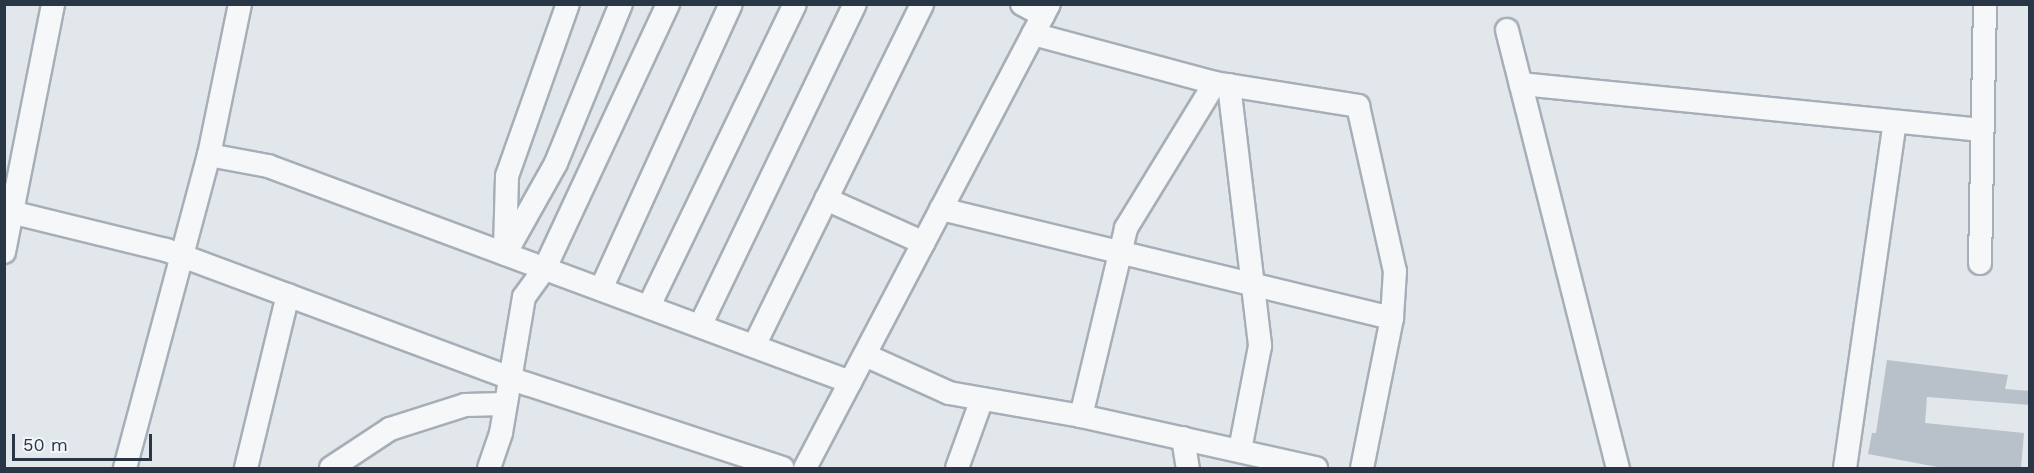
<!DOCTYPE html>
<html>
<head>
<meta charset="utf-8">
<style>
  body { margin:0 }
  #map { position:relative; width:2034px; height:473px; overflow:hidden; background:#e2e7ec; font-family:"Work Sans",sans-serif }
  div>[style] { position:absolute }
  .building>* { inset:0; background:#b8c0ca }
  .roads { filter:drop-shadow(2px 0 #a6aeb7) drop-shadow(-2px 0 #a6aeb7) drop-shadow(0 2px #a6aeb7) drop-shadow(0 -2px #a6aeb7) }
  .minor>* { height:22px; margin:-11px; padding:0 11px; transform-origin:11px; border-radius:11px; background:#f5f7f9 }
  span { translate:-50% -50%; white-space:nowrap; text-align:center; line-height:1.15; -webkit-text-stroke:4.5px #f2f5f9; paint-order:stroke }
  .frame { position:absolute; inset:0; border:6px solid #283646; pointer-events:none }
  .scale { position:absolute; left:12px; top:434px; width:140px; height:27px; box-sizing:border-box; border:3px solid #283646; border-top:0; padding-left:8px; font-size:18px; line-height:21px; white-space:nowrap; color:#283646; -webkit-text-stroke:4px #f2f5f9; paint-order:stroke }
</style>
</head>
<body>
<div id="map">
  <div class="building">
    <div style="clip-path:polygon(1887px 360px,2008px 375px,2005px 389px,2030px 391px,2030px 405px,1927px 397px,1925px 423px,2024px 433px,2021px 468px,1943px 468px,1868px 454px,1872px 433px,1876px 433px)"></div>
  </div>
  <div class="roads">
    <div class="minor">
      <div style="left:1022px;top:4px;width:24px;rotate:28deg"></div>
      <div style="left:1507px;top:30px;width:452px;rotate:75.8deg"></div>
      <div style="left:1033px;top:34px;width:188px;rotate:15.1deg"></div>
      <div style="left:1215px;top:83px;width:145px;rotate:9.1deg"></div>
      <div style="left:1358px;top:106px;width:169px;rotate:77.4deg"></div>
      <div style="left:1395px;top:271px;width:47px;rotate:93.7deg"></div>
      <div style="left:1392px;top:318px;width:153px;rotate:101.3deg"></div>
      <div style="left:1521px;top:84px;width:462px;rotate:5.7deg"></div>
      <div style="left:1229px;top:85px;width:263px;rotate:83.2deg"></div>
      <div style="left:1260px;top:346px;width:106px;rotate:100.9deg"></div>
      <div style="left:209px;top:155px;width:60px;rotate:10.6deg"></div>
      <div style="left:268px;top:166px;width:621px;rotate:20.36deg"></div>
      <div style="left:826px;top:199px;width:107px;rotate:24.2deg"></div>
      <div style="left:941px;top:209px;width:464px;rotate:13.6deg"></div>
      <div style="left:11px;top:212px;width:160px;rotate:13.8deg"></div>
      <div style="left:166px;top:250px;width:385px;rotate:20.4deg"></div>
      <div style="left:527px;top:384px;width:269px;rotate:18.2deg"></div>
      <div style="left:505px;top:249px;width:73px;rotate:-88.4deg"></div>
      <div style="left:507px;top:176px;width:182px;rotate:-70.5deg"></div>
      <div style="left:4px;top:252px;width:253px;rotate:-78.8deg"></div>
      <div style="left:505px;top:254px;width:104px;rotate:-60.7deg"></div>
      <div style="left:556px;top:163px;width:172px;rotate:-67.8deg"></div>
      <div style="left:1980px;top:263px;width:259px;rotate:-88.9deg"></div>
      <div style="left:601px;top:289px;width:313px;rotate:-65.5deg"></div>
      <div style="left:649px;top:306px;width:335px;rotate:-64.2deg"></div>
      <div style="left:700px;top:326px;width:357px;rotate:-64.3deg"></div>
      <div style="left:754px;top:346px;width:381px;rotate:-63.8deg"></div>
      <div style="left:865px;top:355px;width:92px;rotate:24.3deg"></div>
      <div style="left:949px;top:393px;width:134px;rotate:9.9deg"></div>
      <div style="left:1081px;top:416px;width:241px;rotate:12.5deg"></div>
      <div style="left:1081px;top:416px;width:193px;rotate:-76.5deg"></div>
      <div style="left:1126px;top:228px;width:170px;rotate:-58.5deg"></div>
      <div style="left:1183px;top:438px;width:30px;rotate:81deg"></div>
      <div style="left:125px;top:468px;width:324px;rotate:-75deg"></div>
      <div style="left:209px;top:155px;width:154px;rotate:-78.4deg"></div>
      <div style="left:246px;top:468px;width:178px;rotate:-76.4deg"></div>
      <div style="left:331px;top:468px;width:71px;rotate:-33.5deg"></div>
      <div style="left:390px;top:429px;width:79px;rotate:-17.7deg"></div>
      <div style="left:465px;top:405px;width:40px;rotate:-1.4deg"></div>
      <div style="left:489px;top:468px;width:37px;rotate:-71deg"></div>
      <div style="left:501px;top:433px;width:138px;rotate:-80.4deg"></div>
      <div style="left:524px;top:297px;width:36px;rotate:-54deg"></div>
      <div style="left:545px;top:268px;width:291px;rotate:-65deg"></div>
      <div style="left:805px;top:468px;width:524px;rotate:-62.26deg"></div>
      <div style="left:957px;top:468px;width:73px;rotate:-70.1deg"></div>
      <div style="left:1845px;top:468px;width:349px;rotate:-81.8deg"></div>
    </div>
  </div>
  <div class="frame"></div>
  <div class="scale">50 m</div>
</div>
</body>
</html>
